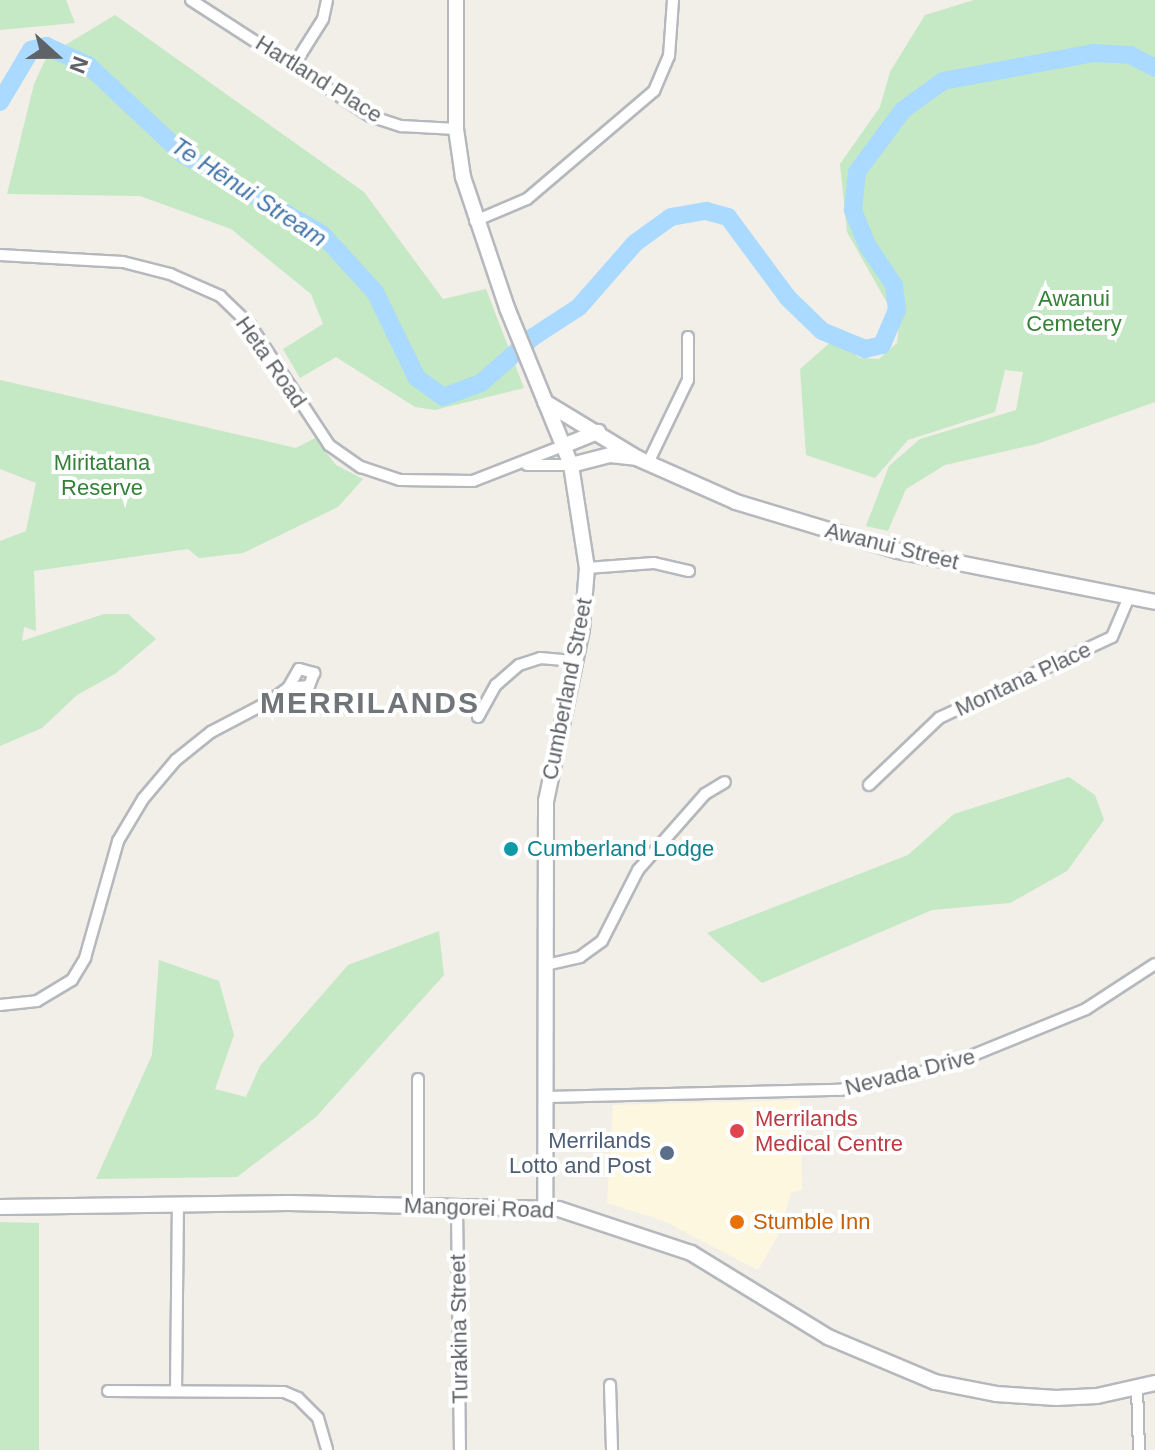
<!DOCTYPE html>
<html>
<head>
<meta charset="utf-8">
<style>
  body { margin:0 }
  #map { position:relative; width:1155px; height:1450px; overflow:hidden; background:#f1efe8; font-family:Helvetica,sans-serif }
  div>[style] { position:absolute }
  .commercial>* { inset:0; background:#fef7e0 }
  .green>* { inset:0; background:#c5e8c5 }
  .river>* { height:18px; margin:-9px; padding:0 9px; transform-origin:9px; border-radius:9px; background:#aadaff }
  .roads { filter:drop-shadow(2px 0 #b5b8bc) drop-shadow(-2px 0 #b5b8bc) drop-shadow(0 2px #b5b8bc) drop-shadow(0 -2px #b5b8bc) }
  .street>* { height:10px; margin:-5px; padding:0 5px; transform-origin:5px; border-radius:5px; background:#fff }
  .secondary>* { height:14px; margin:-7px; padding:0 7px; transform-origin:7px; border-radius:7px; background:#fff }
  .dots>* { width:22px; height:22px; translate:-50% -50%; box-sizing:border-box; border:4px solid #fff; border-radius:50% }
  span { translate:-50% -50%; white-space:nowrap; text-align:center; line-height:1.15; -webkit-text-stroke:8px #fff; paint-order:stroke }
  .street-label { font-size:22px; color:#5f6368 }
  .park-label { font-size:22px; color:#348238 }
  .culture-label { font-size:22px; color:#0d838f }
  .left { translate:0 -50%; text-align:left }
  .health-label { font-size:22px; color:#be3a42 }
  .service-label { font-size:22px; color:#4e5e75 }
  .right { translate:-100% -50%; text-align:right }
  .food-label { font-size:22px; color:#c56008 }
  .water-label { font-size:24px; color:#4174aa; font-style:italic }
  .district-label { font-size:30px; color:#70757a; font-weight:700; letter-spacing:2px }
  .north { position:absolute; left:16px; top:16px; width:80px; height:80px; -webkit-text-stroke:6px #fff; paint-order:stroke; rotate:111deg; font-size:22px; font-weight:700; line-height:32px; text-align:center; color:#5f6368 }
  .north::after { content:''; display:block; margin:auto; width:28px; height:36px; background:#5f6368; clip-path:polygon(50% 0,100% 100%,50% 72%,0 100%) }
</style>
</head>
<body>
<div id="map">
  <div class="commercial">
    <div style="clip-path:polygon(800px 1100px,802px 1190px,791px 1193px,778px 1236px,758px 1270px,664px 1221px,607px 1203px,613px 1105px)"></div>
  </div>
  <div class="green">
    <div style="clip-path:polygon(0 0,66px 0,75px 23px,0 30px)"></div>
    <div style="clip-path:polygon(974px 0,1155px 0,1155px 402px,1037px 444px,945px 465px,906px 489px,888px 531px,866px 526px,889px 466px,920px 439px,1016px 410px,1023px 372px,1005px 370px,995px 412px,908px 440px,875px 478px,806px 455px,800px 369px,833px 340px,860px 358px,879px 359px,897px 343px,899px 324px,847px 232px,840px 164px,880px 107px,890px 72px,925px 15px)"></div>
    <div style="clip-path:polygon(115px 15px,364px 192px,443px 299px,486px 289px,524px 388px,435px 410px,415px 407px,336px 357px,300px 378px,283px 349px,323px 324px,311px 294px,231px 229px,140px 196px,7px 194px,34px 84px,47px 56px)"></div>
    <div style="clip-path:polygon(0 380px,296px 448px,315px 438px,336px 465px,363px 479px,338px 507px,243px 553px,199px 558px,188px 549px,34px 571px,36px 631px,24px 627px,22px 641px,104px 614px,128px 614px,156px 639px,115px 674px,77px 695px,42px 728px,0 746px,0 541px,26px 531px,36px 483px,0 469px)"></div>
    <div style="clip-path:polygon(1069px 777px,1095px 795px,1104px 820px,1067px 871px,1010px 903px,932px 910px,762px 983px,707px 933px,908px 855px,954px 814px)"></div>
    <div style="clip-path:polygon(439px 931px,444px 975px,316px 1117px,237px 1177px,96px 1179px,152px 1055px,159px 960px,219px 981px,234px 1035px,215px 1089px,246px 1097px,260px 1066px,348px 965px)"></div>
    <div style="clip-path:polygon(0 1222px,39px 1223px,39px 1450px,0 1450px)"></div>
  </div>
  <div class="river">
    <div style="left:0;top:102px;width:61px;rotate:-59.2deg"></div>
    <div style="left:31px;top:50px;width:16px;rotate:-15deg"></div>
    <div style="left:46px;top:46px;width:46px;rotate:24.3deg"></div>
    <div style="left:88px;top:65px;width:132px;rotate:43.2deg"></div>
    <div style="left:184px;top:155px;width:159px;rotate:29.8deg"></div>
    <div style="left:322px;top:234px;width:79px;rotate:47.6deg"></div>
    <div style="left:375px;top:292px;width:96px;rotate:64deg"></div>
    <div style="left:417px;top:378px;width:32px;rotate:36deg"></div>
    <div style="left:443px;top:397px;width:40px;rotate:-20.2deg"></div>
    <div style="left:481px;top:383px;width:69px;rotate:-41.5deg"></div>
    <div style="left:533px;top:337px;width:55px;rotate:-33.1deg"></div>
    <div style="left:579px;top:307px;width:85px;rotate:-48.8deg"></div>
    <div style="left:635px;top:243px;width:44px;rotate:-35.8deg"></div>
    <div style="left:671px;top:217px;width:36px;rotate:-10deg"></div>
    <div style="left:706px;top:211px;width:23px;rotate:15deg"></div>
    <div style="left:728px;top:217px;width:101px;rotate:53.5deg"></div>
    <div style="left:788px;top:298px;width:47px;rotate:44.1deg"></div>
    <div style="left:822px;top:331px;width:47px;rotate:22.7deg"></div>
    <div style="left:865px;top:349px;width:17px;rotate:-13deg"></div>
    <div style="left:882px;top:345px;width:38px;rotate:-67deg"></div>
    <div style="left:897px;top:310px;width:25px;rotate:-97deg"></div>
    <div style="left:894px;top:285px;width:48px;rotate:-124deg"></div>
    <div style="left:867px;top:245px;width:38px;rotate:-112deg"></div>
    <div style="left:853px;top:210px;width:38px;rotate:-84deg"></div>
    <div style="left:857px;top:172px;width:77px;rotate:-53.4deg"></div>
    <div style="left:903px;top:110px;width:49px;rotate:-35.9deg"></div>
    <div style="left:943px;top:81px;width:154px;rotate:-10.5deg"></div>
    <div style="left:1094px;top:53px;width:36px;rotate:3deg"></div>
    <div style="left:1130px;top:55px;width:28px;rotate:27deg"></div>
  </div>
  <div class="roads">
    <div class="street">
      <div style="left:191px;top:0;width:213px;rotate:32.9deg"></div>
      <div style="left:370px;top:116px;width:33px;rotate:18deg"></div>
      <div style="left:401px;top:126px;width:55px;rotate:3.1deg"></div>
      <div style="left:294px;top:65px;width:54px;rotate:-57.8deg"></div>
      <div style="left:323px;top:19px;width:19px;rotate:-78deg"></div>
      <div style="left:475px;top:221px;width:56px;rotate:-22.9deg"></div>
      <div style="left:527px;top:199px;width:167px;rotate:-40.4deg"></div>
      <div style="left:654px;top:91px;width:38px;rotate:-67deg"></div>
      <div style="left:669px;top:56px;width:56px;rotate:-85.9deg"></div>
      <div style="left:0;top:255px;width:123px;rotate:3.3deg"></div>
      <div style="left:123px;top:262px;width:49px;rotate:14.3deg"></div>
      <div style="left:170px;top:274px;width:55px;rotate:23.7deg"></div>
      <div style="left:220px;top:296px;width:42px;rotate:44deg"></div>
      <div style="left:250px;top:325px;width:144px;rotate:56.6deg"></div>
      <div style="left:329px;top:445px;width:39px;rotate:35deg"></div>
      <div style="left:361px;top:467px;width:41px;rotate:18.4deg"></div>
      <div style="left:400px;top:480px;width:73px;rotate:0.8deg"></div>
      <div style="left:473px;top:481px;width:97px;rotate:-21.3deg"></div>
      <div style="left:648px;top:463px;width:92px;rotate:-64.3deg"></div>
      <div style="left:688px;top:380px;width:43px;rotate:-90deg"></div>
      <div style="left:527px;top:465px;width:44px"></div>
      <div style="left:587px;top:568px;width:67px;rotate:-4.3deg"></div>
      <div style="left:654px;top:563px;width:36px;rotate:13deg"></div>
      <div style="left:478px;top:717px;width:37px;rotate:-61deg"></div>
      <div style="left:496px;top:685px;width:30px;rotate:-41deg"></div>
      <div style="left:519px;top:665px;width:22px;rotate:-18deg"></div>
      <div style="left:540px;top:658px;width:36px;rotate:5deg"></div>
      <div style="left:869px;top:785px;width:97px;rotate:-43.7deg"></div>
      <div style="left:939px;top:718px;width:191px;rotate:-25.1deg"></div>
      <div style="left:1112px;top:637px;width:43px;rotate:-67deg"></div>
      <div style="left:546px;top:965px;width:35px;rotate:-13deg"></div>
      <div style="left:580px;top:957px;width:27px;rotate:-36deg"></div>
      <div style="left:602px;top:941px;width:80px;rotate:-63.1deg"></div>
      <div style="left:638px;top:870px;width:101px;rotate:-48.6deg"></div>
      <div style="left:705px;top:794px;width:23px;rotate:-31deg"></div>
      <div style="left:0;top:1005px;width:37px;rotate:-6deg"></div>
      <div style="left:37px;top:1001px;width:41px;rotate:-31deg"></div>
      <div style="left:72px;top:980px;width:26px;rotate:-59deg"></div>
      <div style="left:85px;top:958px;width:122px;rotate:-74.2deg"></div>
      <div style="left:118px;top:841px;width:49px;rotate:-59.2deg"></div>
      <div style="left:143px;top:799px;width:51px;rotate:-49.8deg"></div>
      <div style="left:176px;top:760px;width:45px;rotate:-38.7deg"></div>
      <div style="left:211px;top:732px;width:67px;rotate:-27.7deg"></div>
      <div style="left:270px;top:701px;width:22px;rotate:-36deg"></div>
      <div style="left:288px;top:688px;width:22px;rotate:-60deg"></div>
      <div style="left:299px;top:669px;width:16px;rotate:15deg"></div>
      <div style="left:314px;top:673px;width:14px;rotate:111deg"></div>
      <div style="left:309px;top:686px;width:21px;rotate:175deg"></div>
      <div style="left:418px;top:1079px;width:127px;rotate:90deg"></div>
      <div style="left:547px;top:1097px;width:293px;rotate:-1.4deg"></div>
      <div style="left:840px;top:1090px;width:107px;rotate:-12.5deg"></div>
      <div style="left:944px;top:1067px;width:153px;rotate:-22.2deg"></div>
      <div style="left:1086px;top:1009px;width:82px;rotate:-33.1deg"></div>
      <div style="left:457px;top:1207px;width:243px;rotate:89.3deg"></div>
      <div style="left:610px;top:1385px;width:65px;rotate:88.2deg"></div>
      <div style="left:1137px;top:1387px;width:63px;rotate:88.2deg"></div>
      <div style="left:108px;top:1391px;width:176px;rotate:0.3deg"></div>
      <div style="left:284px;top:1392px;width:15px;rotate:23deg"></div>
      <div style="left:298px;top:1398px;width:28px;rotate:45deg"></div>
      <div style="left:318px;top:1418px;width:33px;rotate:74deg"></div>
      <div style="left:176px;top:1391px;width:185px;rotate:-89.4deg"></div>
    </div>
    <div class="secondary">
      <div style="left:456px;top:0;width:129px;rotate:90deg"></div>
      <div style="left:456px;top:129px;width:49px;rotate:81.7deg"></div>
      <div style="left:463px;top:177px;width:138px;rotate:71.4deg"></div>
      <div style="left:507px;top:308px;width:170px;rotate:67.8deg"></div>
      <div style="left:571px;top:465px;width:104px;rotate:81.2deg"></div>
      <div style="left:587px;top:568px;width:61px;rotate:94.7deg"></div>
      <div style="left:582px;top:629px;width:176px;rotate:101.8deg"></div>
      <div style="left:546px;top:801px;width:406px;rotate:90.1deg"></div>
      <div style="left:545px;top:402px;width:110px;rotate:31.2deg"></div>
      <div style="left:639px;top:459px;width:106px;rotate:23.9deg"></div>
      <div style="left:736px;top:502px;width:169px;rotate:16.8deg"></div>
      <div style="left:898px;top:551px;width:262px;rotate:11.2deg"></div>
      <div style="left:563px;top:446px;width:38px;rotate:-22deg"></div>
      <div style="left:571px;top:465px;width:40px;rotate:-14.4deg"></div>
      <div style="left:610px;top:455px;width:28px;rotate:6deg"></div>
      <div style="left:0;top:1207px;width:289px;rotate:-0.8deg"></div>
      <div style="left:289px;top:1203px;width:270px;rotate:1.3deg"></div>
      <div style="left:559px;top:1209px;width:139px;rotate:18.4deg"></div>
      <div style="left:691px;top:1253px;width:161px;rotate:31.5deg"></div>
      <div style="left:828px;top:1337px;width:116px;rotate:22.8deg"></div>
      <div style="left:935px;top:1382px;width:62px;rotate:11.1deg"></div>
      <div style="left:996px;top:1394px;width:60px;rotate:3.8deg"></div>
      <div style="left:1056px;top:1398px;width:41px;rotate:-2.8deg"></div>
      <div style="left:1097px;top:1396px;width:59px;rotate:-12.6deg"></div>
    </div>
  </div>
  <div class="dots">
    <div style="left:511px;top:849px;background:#0f9aa8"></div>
    <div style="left:737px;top:1131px;background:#e0444e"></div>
    <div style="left:667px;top:1153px;background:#5c6f8a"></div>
    <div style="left:737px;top:1222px;background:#e8710a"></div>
  </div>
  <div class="street-label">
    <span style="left:319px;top:79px;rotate:32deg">Hartland Place</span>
    <span style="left:271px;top:362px;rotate:55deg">Heta Road</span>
    <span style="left:892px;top:546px;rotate:14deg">Awanui Street</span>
    <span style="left:1023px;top:679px;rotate:-25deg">Montana Place</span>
    <span style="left:567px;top:689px;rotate:-79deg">Cumberland Street</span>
    <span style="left:910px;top:1072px;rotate:-14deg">Nevada Drive</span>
    <span style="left:479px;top:1208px;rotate:2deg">Mangorei Road</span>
    <span style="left:459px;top:1329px;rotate:-91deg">Turakina Street</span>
  </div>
  <div class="park-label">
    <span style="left:1074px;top:311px">Awanui<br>Cemetery</span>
    <span style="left:102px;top:475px">Miritatana<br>Reserve</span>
  </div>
  <div class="culture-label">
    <span class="left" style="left:527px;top:849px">Cumberland Lodge</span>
  </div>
  <div class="health-label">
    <span class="left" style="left:755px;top:1131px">Merrilands<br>Medical Centre</span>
  </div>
  <div class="service-label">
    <span class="right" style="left:651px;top:1153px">Merrilands<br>Lotto and Post</span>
  </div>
  <div class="food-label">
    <span class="left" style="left:753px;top:1222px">Stumble Inn</span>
  </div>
  <div class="water-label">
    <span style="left:249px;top:192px;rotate:33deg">Te Hēnui Stream</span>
  </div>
  <div class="district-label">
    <span style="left:370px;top:703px">MERRILANDS</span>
  </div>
  <div class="north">N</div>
</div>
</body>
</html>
